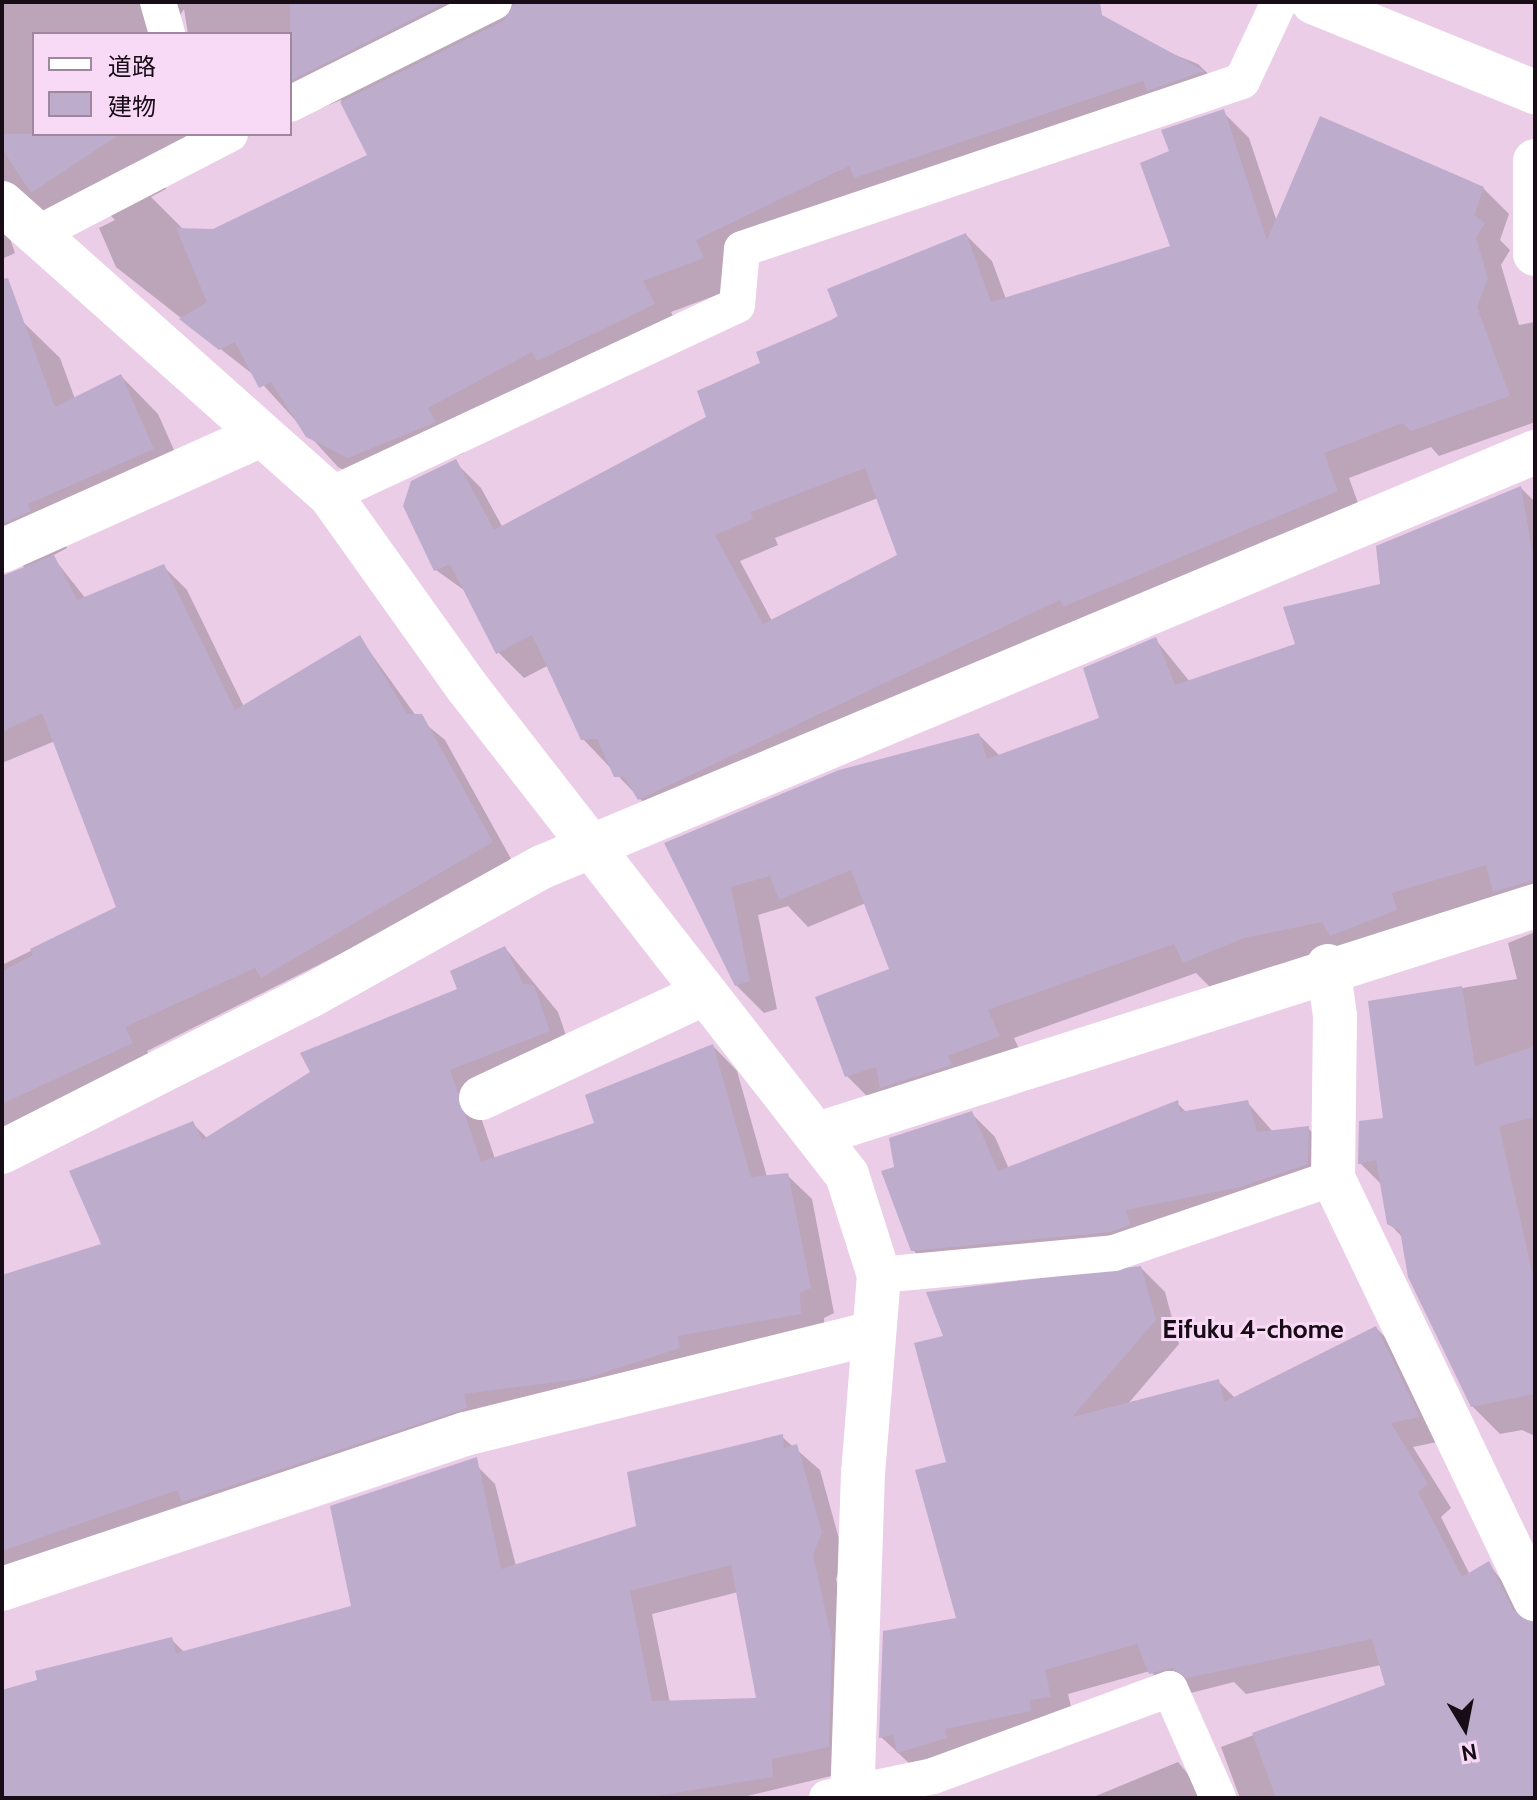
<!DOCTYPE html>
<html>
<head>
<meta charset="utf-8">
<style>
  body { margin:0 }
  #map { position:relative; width:1537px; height:1800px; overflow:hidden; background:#ebcde8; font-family:Cabin,"Noto Sans JP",sans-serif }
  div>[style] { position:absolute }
  .shadow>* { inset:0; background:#0003 }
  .building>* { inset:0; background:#beaccd }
  .lane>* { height:36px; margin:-18px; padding:0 18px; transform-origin:18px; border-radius:18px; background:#fff }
  .street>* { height:44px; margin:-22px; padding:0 22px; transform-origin:22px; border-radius:22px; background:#fff }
  .secondary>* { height:44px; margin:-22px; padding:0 22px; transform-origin:22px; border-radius:22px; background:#fff }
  span { translate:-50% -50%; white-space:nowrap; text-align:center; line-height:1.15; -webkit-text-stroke:6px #f9daf6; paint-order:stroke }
  .neighbourhood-label { font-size:26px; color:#180d17; font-weight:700 }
  .frame { position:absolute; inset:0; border:4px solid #180d17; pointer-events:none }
  .legend { position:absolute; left:32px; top:32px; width:260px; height:104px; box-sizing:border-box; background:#f9daf6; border:2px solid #9f889d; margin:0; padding:10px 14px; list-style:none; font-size:24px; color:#180d17 }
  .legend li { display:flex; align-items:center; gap:16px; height:40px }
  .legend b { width:40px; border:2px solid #9f889d }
  .north { position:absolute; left:1425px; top:1688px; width:80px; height:80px; -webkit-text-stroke:6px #f9daf6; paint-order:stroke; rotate:170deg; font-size:22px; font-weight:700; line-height:32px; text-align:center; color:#180d17 }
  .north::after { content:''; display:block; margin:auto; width:28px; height:36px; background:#180d17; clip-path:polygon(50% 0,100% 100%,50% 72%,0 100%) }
</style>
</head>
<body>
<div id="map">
  <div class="shadow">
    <div style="clip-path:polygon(evenodd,2px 2px,1042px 2px,1198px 64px,1227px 92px,725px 270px,733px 289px,671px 312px,683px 335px,457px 438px,464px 453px,379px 487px,338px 467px,255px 376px,116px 267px,99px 228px,115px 220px,95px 200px,7px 230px,15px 253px,2px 259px,2px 2px,184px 9px,188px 34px,290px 34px,290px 121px,341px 100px,370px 156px,213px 231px,184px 230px,151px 197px,166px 189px,162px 167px,255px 134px,34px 134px,34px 34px,168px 34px,184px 9px)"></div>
    <div style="clip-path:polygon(evenodd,1223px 112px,1249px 138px,1277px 222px,1483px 188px,1509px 214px,1500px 240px,1510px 250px,1501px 265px,1519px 325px,1535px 322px,1535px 422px,1439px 456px,1431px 447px,1349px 478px,1363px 517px,665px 825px,583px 739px,549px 665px,524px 678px,498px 652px,468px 593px,436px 570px,455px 462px,481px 488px,503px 528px,709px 418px,762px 364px,966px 235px,992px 261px,1006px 299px,1172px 248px,1171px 152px,1223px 112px,878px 498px,900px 556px,772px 621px,740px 561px,778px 545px,775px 538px,878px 498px)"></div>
    <div style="clip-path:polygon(22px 321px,60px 358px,75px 399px,121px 376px,158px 414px,190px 486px,64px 542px,67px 548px,52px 556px,86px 599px,163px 566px,187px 590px,244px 707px,360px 638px,416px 716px,445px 740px,515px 866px,147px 1051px,155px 1067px,2px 1131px,2px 965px,118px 908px,55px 741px,2px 763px,2px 661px,26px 569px,17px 560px,2px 563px,2px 329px)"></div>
    <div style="clip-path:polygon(1521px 488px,1535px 502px,1535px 916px,1273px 966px,1213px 990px,1196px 973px,1014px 1038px,1026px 1064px,875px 1104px,847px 1076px,891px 970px,866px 903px,808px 927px,788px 906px,758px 915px,777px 1009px,764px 1013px,736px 985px,666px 844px,979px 735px,1000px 756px,1102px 719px,1156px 640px,1190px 682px,1297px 645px)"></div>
    <div style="clip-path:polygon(1535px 932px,1535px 1436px,1522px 1430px,1500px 1434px,1472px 1406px,1403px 1238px,1389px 1223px,1382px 1185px,1360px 1163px,1385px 1120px,1371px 1003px,1517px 979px,1508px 943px)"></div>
    <div style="clip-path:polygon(505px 948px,558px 1012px,573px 1056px,473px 1094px,495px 1159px,597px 1124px,713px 1046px,737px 1071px,767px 1177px,787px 1175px,812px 1199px,834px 1313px,824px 1318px,825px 1339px,2px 1597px,2px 1277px,104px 1245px,192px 1123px,208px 1139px,460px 990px)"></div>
    <div style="clip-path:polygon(1247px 1102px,1273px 1132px,1308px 1128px,1331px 1152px,1331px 1188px,936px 1274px,913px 1250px,896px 1168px,972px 1114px,995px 1137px,1009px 1169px,1177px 1103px,1187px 1113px)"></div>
    <div style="clip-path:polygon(1141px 1268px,1165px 1292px,1179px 1344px,1127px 1405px,1218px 1381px,1236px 1399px,1376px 1328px,1400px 1352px,1442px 1441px,1413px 1447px,1451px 1508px,1441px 1517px,1470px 1575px,1489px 1564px,1535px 1625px,1535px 1798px,1240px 1798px,1221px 1747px,1387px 1686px,1381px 1665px,1246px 1694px,1234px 1682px,1175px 1697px,1150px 1671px,1068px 1694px,1074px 1720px,923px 1776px,881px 1737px,958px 1620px,946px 1338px)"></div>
    <div style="clip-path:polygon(evenodd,782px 1437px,820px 1470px,844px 1557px,836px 1579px,855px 1665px,852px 1771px,739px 1798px,405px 1798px,471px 1460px,495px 1484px,516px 1566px,639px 1527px,782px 1437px,738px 1592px,759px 1700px,670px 1703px,652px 1614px,738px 1592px)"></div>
    <div style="clip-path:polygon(171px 1639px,185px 1653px,341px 1798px,2px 1798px,2px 1692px)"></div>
    <div style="clip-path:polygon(1178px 1762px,1208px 1798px,1091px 1798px)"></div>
  </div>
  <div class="building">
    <div style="clip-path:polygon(290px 2px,447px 2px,290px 81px)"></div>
    <div style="clip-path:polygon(515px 2px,1100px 2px,1102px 15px,1205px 71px,1147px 91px,1143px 81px,854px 178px,849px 166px,696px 240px,704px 258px,643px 281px,655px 304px,537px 361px,532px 352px,428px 408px,436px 422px,348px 458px,306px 437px,271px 382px,259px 388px,235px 342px,219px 350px,179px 319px,207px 302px,176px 228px,213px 229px,367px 155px,340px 102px,503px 21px)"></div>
    <div style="clip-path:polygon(evenodd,1224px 109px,1267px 240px,1320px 116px,1484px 187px,1474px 215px,1485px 223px,1476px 238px,1488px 278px,1477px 307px,1510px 396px,1411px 431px,1403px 423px,1324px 453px,1338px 491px,1063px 607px,1060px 600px,638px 800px,624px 777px,614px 777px,597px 739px,581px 740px,532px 635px,496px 654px,450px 564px,434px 571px,403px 506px,411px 481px,456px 459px,494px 530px,706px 417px,697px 391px,760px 363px,756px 352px,838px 317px,827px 289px,966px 233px,991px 302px,1170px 246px,1140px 163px,1169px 151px,1161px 130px,1224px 109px,865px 468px,897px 555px,763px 624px,715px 535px,753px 519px,751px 512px,865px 468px)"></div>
    <div style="clip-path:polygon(2px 134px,120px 134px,31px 193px,2px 149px)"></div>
    <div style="clip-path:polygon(8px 278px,55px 407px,121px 374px,154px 449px,28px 504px,31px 511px,2px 524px,2px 279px)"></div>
    <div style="clip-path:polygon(1521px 486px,1535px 568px,1535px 880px,1493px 892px,1486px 865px,1392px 893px,1397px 910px,1330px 936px,1322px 922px,1244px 938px,1183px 963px,1174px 944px,988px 1010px,1000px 1036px,948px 1056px,952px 1065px,880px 1088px,876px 1067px,845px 1077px,815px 997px,889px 969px,851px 870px,779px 900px,770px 876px,731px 887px,750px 981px,735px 986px,664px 843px,839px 770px,979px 733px,987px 759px,1099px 718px,1083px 668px,1156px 637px,1175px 685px,1295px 644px,1283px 607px,1380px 584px,1376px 546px)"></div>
    <div style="clip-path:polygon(54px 555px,77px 600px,164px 564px,235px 710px,360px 635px,407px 714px,422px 714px,493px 842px,261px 978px,255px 968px,125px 1027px,133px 1043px,2px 1104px,2px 971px,33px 955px,30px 949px,116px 907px,42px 713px,2px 732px,2px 576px)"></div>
    <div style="clip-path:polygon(505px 946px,523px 984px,534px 985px,550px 1031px,450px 1070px,481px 1162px,594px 1123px,585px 1095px,713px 1044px,751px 1177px,788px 1173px,811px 1288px,800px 1293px,801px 1314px,678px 1336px,680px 1348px,588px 1378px,464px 1394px,467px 1408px,182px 1502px,177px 1490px,2px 1551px,2px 1275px,101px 1244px,69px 1171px,193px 1121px,202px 1140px,310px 1072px,300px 1053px,457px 989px,450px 971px)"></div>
    <div style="clip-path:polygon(1462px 986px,1475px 1066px,1535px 1046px,1535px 1117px,1499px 1126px,1535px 1284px,1535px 1394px,1471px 1407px,1408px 1277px,1400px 1231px,1387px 1224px,1376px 1160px,1358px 1164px,1359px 1121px,1383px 1118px,1368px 1001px)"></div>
    <div style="clip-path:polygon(1178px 1100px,1180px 1112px,1248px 1100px,1257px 1132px,1309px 1126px,1308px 1164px,1241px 1187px,1126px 1210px,1130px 1225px,1110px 1232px,911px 1251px,881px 1171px,894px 1167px,889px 1138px,972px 1111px,998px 1171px)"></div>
    <div style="clip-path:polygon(1141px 1266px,1156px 1320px,1072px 1417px,1219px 1379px,1224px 1402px,1376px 1326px,1420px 1417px,1391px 1423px,1428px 1484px,1418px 1492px,1462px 1577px,1489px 1561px,1513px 1610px,1535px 1624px,1535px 1798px,1276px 1798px,1252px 1733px,1385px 1685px,1372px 1639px,1187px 1678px,1172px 1668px,1149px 1674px,1137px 1644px,1045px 1670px,1051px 1697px,1030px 1700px,1031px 1711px,945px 1729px,947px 1738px,897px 1753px,893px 1735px,879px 1738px,883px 1631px,956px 1618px,915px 1470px,946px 1462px,914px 1343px,943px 1336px,926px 1292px)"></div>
    <div style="clip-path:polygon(evenodd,783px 1434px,784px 1448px,797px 1444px,822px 1532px,813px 1555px,832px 1640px,829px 1747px,772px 1759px,773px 1777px,645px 1798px,2px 1798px,2px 1690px,37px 1680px,35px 1671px,172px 1637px,176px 1653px,351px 1606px,330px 1506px,477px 1457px,501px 1569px,636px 1526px,627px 1472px,783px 1434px,731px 1565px,756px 1698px,652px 1701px,630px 1591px,731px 1565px)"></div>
  </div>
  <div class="lane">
    <div style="left:158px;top:2px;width:33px;rotate:74deg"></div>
    <div style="left:290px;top:104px;width:228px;rotate:-26.6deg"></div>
    <div style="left:33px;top:236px;width:222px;rotate:-27.4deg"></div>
    <div style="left:330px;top:495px;width:449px;rotate:-25deg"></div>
    <div style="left:737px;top:305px;width:56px;rotate:-84.9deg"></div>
    <div style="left:742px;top:249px;width:527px;rotate:-18.57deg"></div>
    <div style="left:1242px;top:81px;width:87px;rotate:-64.9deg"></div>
    <div style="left:879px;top:1275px;width:236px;rotate:-5.3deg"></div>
    <div style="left:1114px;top:1253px;width:231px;rotate:-18.9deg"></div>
    <div style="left:827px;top:1798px;width:108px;rotate:-11.7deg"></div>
    <div style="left:933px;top:1776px;width:252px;rotate:-20.2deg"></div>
    <div style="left:1170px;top:1689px;width:119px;rotate:66.2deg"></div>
  </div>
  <div class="street">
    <div style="left:1535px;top:161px;width:93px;rotate:90deg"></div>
    <div style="left:2px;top:203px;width:439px;rotate:41.7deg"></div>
    <div style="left:330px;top:495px;width:236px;rotate:54.5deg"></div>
    <div style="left:467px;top:687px;width:619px;rotate:52.09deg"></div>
    <div style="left:847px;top:1175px;width:105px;rotate:72.3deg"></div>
    <div style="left:879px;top:1275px;width:198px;rotate:94.6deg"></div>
    <div style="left:863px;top:1472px;width:326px;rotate:91.9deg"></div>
    <div style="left:2px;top:551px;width:284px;rotate:-24.1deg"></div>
    <div style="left:1328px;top:966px;width:50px;rotate:82deg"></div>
    <div style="left:1335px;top:1016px;width:162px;rotate:90.7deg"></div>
    <div style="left:1333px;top:1178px;width:467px;rotate:64.4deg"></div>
    <div style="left:481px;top:1098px;width:245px;rotate:-25.1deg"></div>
    <div style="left:818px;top:1134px;width:752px;rotate:-17.64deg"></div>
    <div style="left:2px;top:1152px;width:345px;rotate:-26.9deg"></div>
    <div style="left:310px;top:996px;width:265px;rotate:-29.1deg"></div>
    <div style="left:542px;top:867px;width:1076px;rotate:-22.68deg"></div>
    <div style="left:2px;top:1589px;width:488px;rotate:-18.5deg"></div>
    <div style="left:465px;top:1434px;width:419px;rotate:-13.9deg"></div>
  </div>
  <div class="secondary">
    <div style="left:1313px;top:2px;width:240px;rotate:22.1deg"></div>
  </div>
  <div class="neighbourhood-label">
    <span style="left:1253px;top:1330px">Eifuku 4-chome</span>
  </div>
  <div class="frame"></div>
  <ul class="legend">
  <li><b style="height:10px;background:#fff"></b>道路</li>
  <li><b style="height:22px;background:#beaccd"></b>建物</li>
  </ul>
  <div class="north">N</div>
</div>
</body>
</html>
